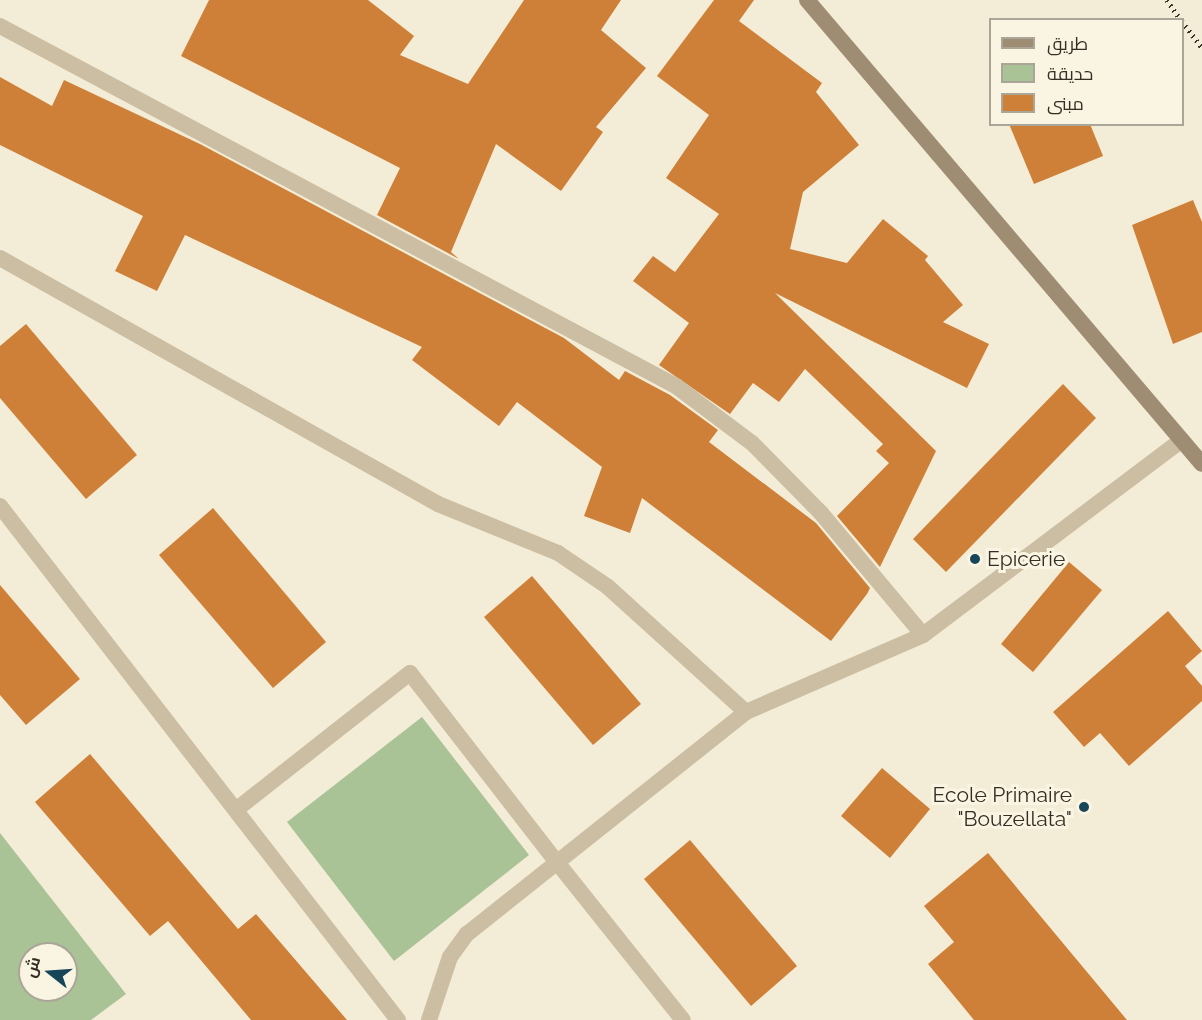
<!DOCTYPE html>
<html>
<head>
<meta charset="utf-8">
<style>
  body { margin:0 }
  #map { position:relative; width:1202px; height:1020px; overflow:hidden; background:#f3ecd6; font-family:Raleway,Cairo,sans-serif }
  div>[style] { position:absolute }
  .green>* { inset:0; background:#a9c296 }
  .building>* { inset:0; background:#cf8038 }
  .service>* { height:16px; margin:-8px; padding:0 8px; transform-origin:8px; border-radius:8px; background:#cbbea2 }
  .minor>* { height:16px; margin:-8px; padding:0 8px; transform-origin:8px; border-radius:8px; background:#cbbea2 }
  .secondary>* { height:16px; margin:-8px; padding:0 8px; transform-origin:8px; border-radius:8px; background:#9f8d73 }
  .rail>* { height:4.5px; margin-top:-2.25px; transform-origin:0; background:repeating-linear-gradient(90deg,#352e25 0 1.5px,transparent 0 6px) }
  .dots>* { width:16px; height:16px; translate:-50% -50%; box-sizing:border-box; border:3px solid #faf5e3; border-radius:50% }
  span { translate:-50% -50%; white-space:nowrap; text-align:center; line-height:1.15; -webkit-text-stroke:6px #faf5e3; paint-order:stroke }
  .poi-label { font-size:21px; color:#352e25 }
  .left { translate:0 -50%; text-align:left }
  .right { translate:-100% -50%; text-align:right }
  .legend { position:absolute; left:989px; top:18px; width:195px; height:108px; box-sizing:border-box; background:#faf5e3; border:2px solid #aba597; margin:0; padding:8px 10px; list-style:none; font-size:18px; color:#352e25 }
  .legend li { display:flex; align-items:center; gap:12px; height:30px }
  .legend b { width:30px; border:2px solid #aba597 }
  .north { position:absolute; left:18px; top:942px; width:60px; height:60px; box-sizing:border-box; background:#faf5e3; border:2px solid #aba597; border-radius:50%; rotate:287deg; font-size:16px; font-weight:700; line-height:24px; text-align:center; color:#352e25 }
  .north::after { content:''; display:block; margin:auto; width:21px; height:27px; background:#184659; clip-path:polygon(50% 0,100% 100%,50% 72%,0 100%) }
</style>
</head>
<body>
<div id="map">
  <div class="green">
    <div style="clip-path:polygon(422px 717px,529px 855px,394px 961px,287px 822px)"></div>
    <div style="clip-path:polygon(evenodd,0 833px,126px 994px,91px 1020px,0 1020px,0 833px,30px 954px,66px 954px,66px 990px,30px 990px,30px 954px)"></div>
  </div>
  <div class="building">
    <div style="clip-path:polygon(209px 0,368px 0,414px 36px,400px 55px,468px 84px,524px 0,621px 0,601px 30px,646px 68px,596px 127px,603px 132px,561px 191px,496px 144px,451px 252px,459px 259px,377px 215px,400px 168px,181px 56px)"></div>
    <div style="clip-path:polygon(714px 0,754px 0,739px 21px,822px 83px,816px 92px,859px 145px,803px 192px,790px 249px,847px 263px,883px 219px,928px 256px,925px 260px,963px 305px,943px 322px,989px 344px,967px 388px,775px 293px,936px 451px,880px 567px,837px 516px,889px 463px,876px 451px,883px 444px,805px 369px,779px 402px,753px 383px,730px 414px,659px 365px,689px 323px,633px 281px,653px 256px,675px 272px,719px 214px,666px 178px,709px 115px,657px 76px)"></div>
    <div style="clip-path:polygon(0 77px,52px 106px,64px 80px,200px 144px,564px 338px,619px 380px,625px 371px,670px 395px,718px 430px,709px 442px,816px 523px,870px 588px,867px 594px,831px 641px,642px 498px,630px 533px,584px 516px,602px 467px,517px 402px,499px 426px,412px 360px,422px 347px,185px 235px,157px 291px,115px 271px,143px 216px,0 145px)"></div>
    <div style="clip-path:polygon(1009px 124px,1090px 124px,1103px 156px,1034px 184px)"></div>
    <div style="clip-path:polygon(1193px 200px,1202px 222px,1202px 332px,1173px 344px,1132px 225px)"></div>
    <div style="clip-path:polygon(26px 324px,137px 455px,86px 499px,0 398px,0 346px)"></div>
    <div style="clip-path:polygon(1063px 384px,1096px 418px,946px 572px,913px 539px)"></div>
    <div style="clip-path:polygon(213px 508px,326px 642px,273px 688px,159px 555px)"></div>
    <div style="clip-path:polygon(1069px 562px,1102px 590px,1033px 672px,1001px 644px)"></div>
    <div style="clip-path:polygon(532px 576px,641px 704px,593px 745px,484px 617px)"></div>
    <div style="clip-path:polygon(0 585px,80px 679px,26px 725px,0 695px)"></div>
    <div style="clip-path:polygon(1168px 611px,1202px 651px,1185px 666px,1202px 686px,1202px 701px,1129px 766px,1100px 733px,1084px 747px,1053px 712px)"></div>
    <div style="clip-path:polygon(90px 754px,238px 929px,256px 914px,347px 1020px,251px 1020px,168px 921px,150px 936px,35px 802px)"></div>
    <div style="clip-path:polygon(882px 768px,930px 809px,890px 858px,841px 816px)"></div>
    <div style="clip-path:polygon(690px 840px,797px 966px,751px 1006px,644px 879px)"></div>
    <div style="clip-path:polygon(988px 853px,1127px 1020px,974px 1020px,928px 964px,954px 942px,924px 906px)"></div>
  </div>
  <div class="service">
    <div style="left:556px;top:861px;width:203px;rotate:51.4deg"></div>
  </div>
  <div class="minor">
    <div style="left:0;top:26px;width:766px;rotate:28.04deg"></div>
    <div style="left:676px;top:386px;width:95px;rotate:36.9deg"></div>
    <div style="left:752px;top:443px;width:98px;rotate:45.4deg"></div>
    <div style="left:821px;top:513px;width:159px;rotate:50.1deg"></div>
    <div style="left:0;top:258px;width:502px;rotate:29.32deg"></div>
    <div style="left:438px;top:504px;width:130px;rotate:22.2deg"></div>
    <div style="left:558px;top:553px;width:60px;rotate:34.2deg"></div>
    <div style="left:608px;top:587px;width:186px;rotate:42.2deg"></div>
    <div style="left:0;top:506px;width:650px;rotate:52.25deg"></div>
    <div style="left:237px;top:809px;width:220px;rotate:-38.2deg"></div>
    <div style="left:410px;top:673px;width:238px;rotate:52.2deg"></div>
    <div style="left:429px;top:1020px;width:66px;rotate:-71.6deg"></div>
    <div style="left:450px;top:957px;width:29px;rotate:-54deg"></div>
    <div style="left:467px;top:934px;width:357px;rotate:-38.5deg"></div>
    <div style="left:746px;top:712px;width:193px;rotate:-23.5deg"></div>
    <div style="left:923px;top:635px;width:324px;rotate:-37deg"></div>
  </div>
  <div class="secondary">
    <div style="left:807px;top:0;width:609px;rotate:49.59deg"></div>
  </div>
  <div class="rail">
    <div style="left:1167px;top:0;width:24px;rotate:55deg"></div>
    <div style="left:1182px;top:21px;width:34px;rotate:53deg"></div>
  </div>
  <div class="dots">
    <div style="left:975px;top:559px;background:#184659"></div>
    <div style="left:1084px;top:807px;background:#184659"></div>
  </div>
  <div class="poi-label">
    <span class="left" style="left:987px;top:559px">Epicerie</span>
    <span class="right" style="left:1072px;top:807px">Ecole Primaire<br>"Bouzellata"</span>
  </div>
  <ul class="legend">
  <li><b style="height:8px;background:#9f8d73"></b>طريق</li>
  <li><b style="height:16px;background:#a9c296"></b>حديقة</li>
  <li><b style="height:16px;background:#cf8038"></b>مبنى</li>
  </ul>
  <div class="north">ش</div>
</div>
</body>
</html>
